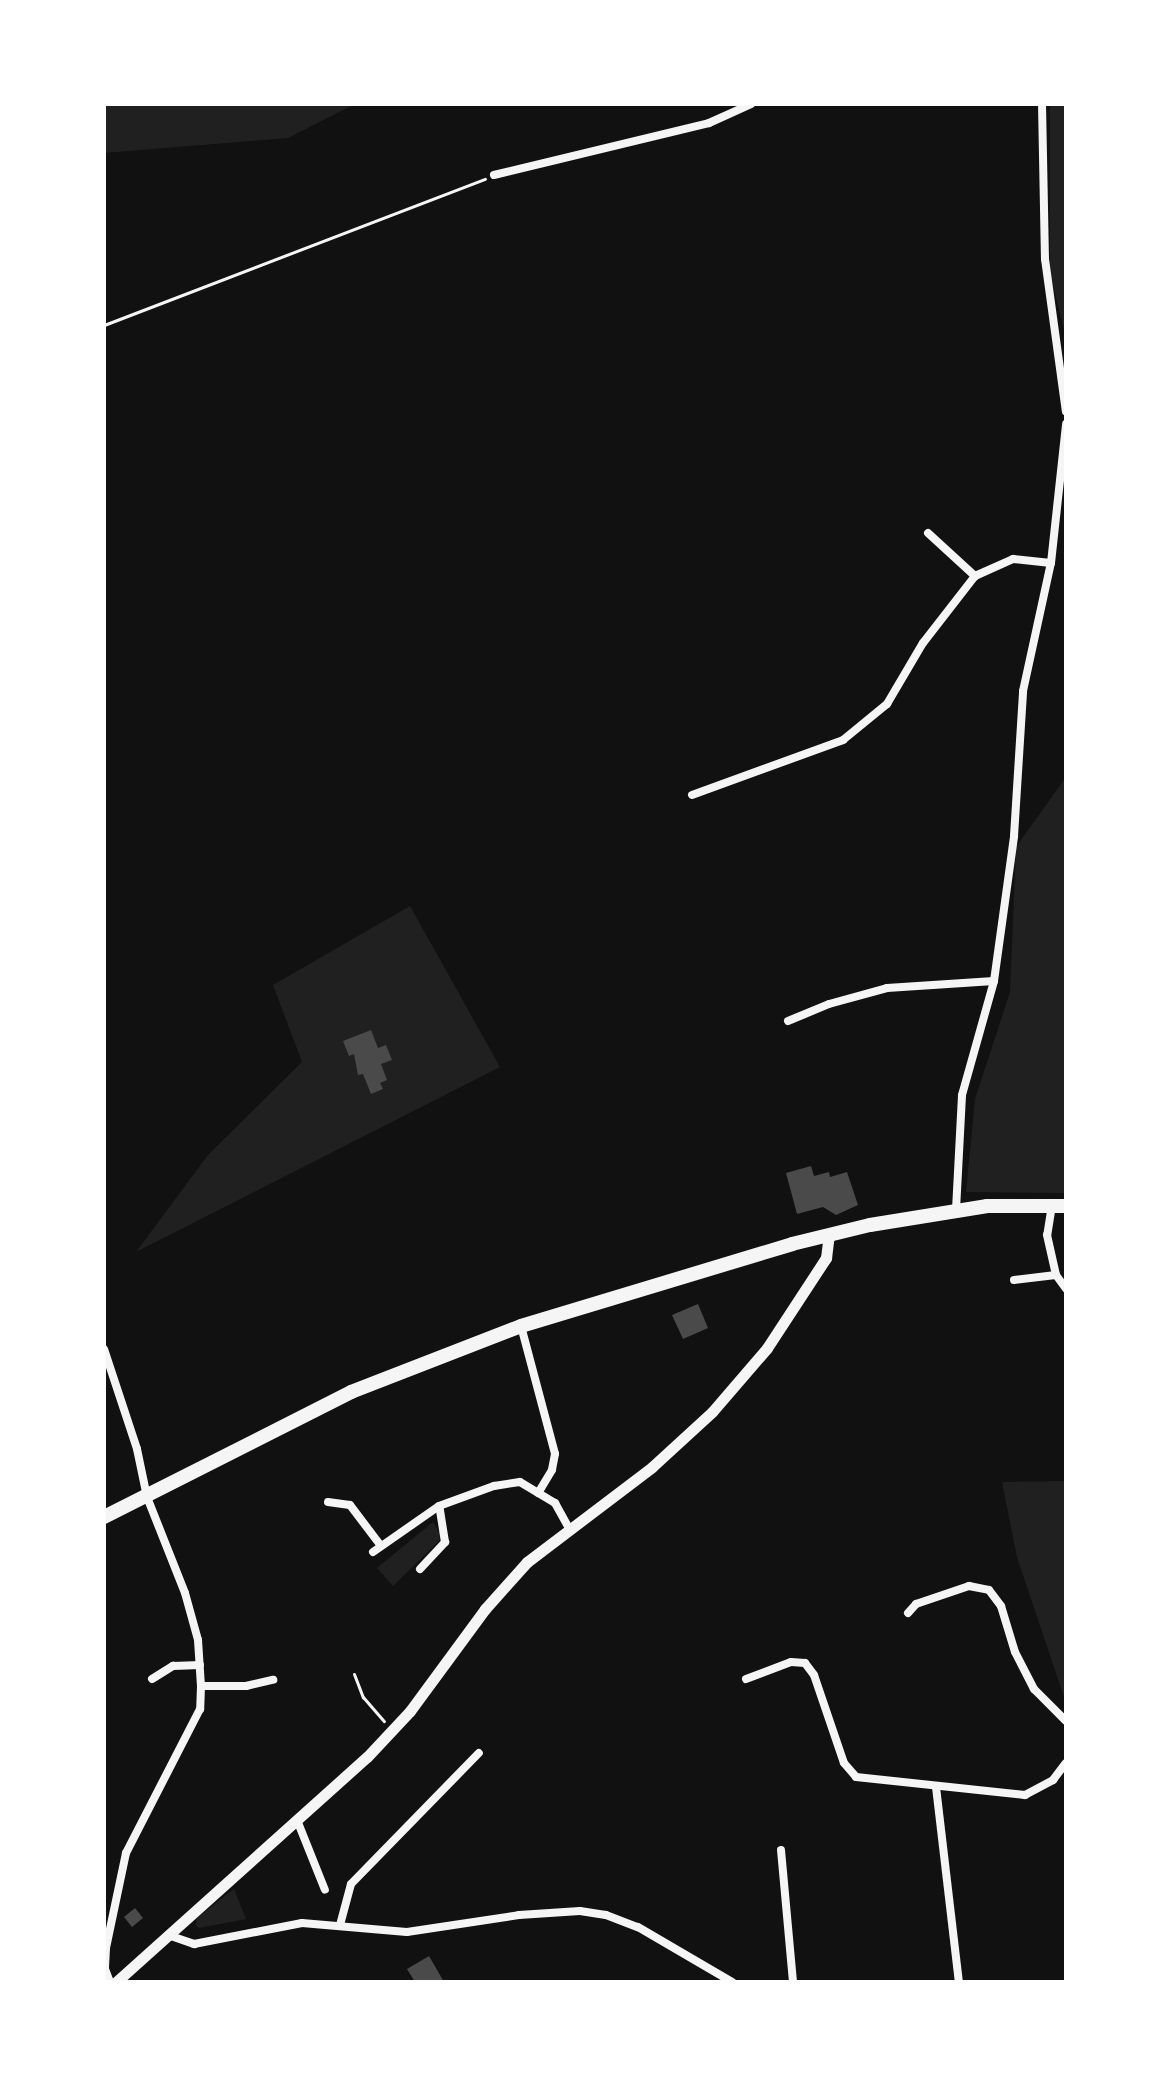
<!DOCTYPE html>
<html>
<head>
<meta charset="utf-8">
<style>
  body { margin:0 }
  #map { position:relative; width:1170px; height:2086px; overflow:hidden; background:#111; font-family:Raleway,sans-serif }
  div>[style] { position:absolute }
  .green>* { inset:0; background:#202020 }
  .building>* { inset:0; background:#4a4a4a }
  .path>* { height:3px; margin:-1.5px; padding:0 1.5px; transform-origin:1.5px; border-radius:1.5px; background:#f5f5f5 }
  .minor>* { height:8px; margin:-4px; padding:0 4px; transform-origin:4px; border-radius:4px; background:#f5f5f5 }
  .tertiary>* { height:11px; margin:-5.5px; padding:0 5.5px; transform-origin:5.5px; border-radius:5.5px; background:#f5f5f5 }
  .primary>* { height:14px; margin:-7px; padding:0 7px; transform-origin:7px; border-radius:7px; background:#f5f5f5 }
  span { translate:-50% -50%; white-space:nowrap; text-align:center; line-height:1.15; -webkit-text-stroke:8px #fff; paint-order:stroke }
  .frame { position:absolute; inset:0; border:106px solid #fff; pointer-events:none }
</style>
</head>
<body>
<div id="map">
  <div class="green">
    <div style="clip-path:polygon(104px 104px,355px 104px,288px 138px,104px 153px)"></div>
    <div style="clip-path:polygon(1050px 104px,1066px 104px,1066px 337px,1050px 274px)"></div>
    <div style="clip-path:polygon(1066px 777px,1066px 1193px,966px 1192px,975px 1099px,1010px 992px,1016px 847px)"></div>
    <div style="clip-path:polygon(410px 906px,500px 1067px,136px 1252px,208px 1155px,302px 1062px,273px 985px)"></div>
    <div style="clip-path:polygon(1066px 1481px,1066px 1703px,1017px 1557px,1002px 1482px)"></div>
    <div style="clip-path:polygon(433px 1522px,440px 1533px,439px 1541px,393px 1586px,377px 1568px)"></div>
    <div style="clip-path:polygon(234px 1889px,246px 1919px,199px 1928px,196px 1925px,197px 1918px)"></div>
  </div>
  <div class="building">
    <div style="clip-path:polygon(371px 1030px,378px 1048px,386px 1045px,392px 1060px,381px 1064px,387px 1080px,380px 1083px,383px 1089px,371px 1094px,363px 1074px,358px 1075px,354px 1054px,349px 1056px,343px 1041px)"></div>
    <div style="clip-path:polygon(811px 1166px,814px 1176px,829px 1172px,830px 1177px,847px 1172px,858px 1205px,836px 1215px,823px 1207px,797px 1214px,786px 1173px)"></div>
    <div style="clip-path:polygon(698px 1304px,708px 1328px,683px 1339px,672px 1315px)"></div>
    <div style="clip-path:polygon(135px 1908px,143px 1918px,132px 1927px,124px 1917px)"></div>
    <div style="clip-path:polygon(429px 1956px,444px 1982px,415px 1982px,407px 1969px)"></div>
  </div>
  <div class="path">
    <div style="left:104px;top:325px;width:408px;rotate:-21deg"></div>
    <div style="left:354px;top:1674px;width:25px;rotate:69deg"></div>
    <div style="left:363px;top:1697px;width:32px;rotate:49deg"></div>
  </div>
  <div class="minor">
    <div style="left:1042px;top:104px;width:155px;rotate:88.9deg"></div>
    <div style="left:1045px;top:259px;width:154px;rotate:82.2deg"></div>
    <div style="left:494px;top:175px;width:221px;rotate:-13.6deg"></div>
    <div style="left:709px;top:123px;width:46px;rotate:-24.3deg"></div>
    <div style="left:928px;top:533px;width:64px;rotate:42.5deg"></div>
    <div style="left:692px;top:795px;width:161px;rotate:-20deg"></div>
    <div style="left:843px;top:740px;width:57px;rotate:-39.3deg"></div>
    <div style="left:887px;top:704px;width:71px;rotate:-59.5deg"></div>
    <div style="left:923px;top:643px;width:85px;rotate:-52.2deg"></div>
    <div style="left:975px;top:576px;width:42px;rotate:-24.1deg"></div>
    <div style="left:1013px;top:559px;width:38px;rotate:6deg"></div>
    <div style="left:788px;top:1021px;width:44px;rotate:-22.5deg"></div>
    <div style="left:829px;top:1004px;width:60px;rotate:-15.4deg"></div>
    <div style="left:887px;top:988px;width:107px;rotate:-3.7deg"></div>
    <div style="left:1052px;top:1205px;width:30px;rotate:99deg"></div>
    <div style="left:1047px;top:1235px;width:41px;rotate:77.3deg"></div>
    <div style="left:1056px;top:1275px;width:17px;rotate:54deg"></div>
    <div style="left:956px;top:1210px;width:115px;rotate:-87deg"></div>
    <div style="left:962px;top:1095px;width:118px;rotate:-74.3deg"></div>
    <div style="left:994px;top:981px;width:146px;rotate:-82.1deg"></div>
    <div style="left:1014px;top:836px;width:145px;rotate:-86.4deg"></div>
    <div style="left:1023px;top:691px;width:131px;rotate:-77.7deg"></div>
    <div style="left:1051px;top:563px;width:140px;rotate:-83.8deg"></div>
    <div style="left:1014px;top:1280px;width:42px;rotate:-6.8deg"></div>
    <div style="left:521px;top:1326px;width:132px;rotate:75.1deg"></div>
    <div style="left:555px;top:1454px;width:16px;rotate:101deg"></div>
    <div style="left:552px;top:1470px;width:27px;rotate:121deg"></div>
    <div style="left:104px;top:1349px;width:105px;rotate:71.7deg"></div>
    <div style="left:137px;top:1449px;width:49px;rotate:78.2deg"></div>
    <div style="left:147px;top:1497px;width:103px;rotate:68.4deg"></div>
    <div style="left:185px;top:1593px;width:49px;rotate:74.5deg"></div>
    <div style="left:198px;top:1640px;width:46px;rotate:86.3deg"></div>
    <div style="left:201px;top:1686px;width:23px;rotate:92deg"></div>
    <div style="left:200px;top:1709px;width:162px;rotate:117.2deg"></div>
    <div style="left:126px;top:1853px;width:97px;rotate:101.9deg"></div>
    <div style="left:106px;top:1948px;width:21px;rotate:93deg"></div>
    <div style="left:105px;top:1969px;width:14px;rotate:69deg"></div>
    <div style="left:328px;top:1502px;width:22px;rotate:8deg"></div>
    <div style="left:350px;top:1505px;width:51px;rotate:52.9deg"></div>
    <div style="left:373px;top:1552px;width:80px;rotate:-34.9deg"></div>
    <div style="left:439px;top:1506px;width:59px;rotate:-20deg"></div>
    <div style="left:494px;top:1486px;width:26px;rotate:-9deg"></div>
    <div style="left:520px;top:1482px;width:41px;rotate:31deg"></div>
    <div style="left:555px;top:1503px;width:29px;rotate:61deg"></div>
    <div style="left:420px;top:1569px;width:37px;rotate:-47deg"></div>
    <div style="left:445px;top:1542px;width:36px;rotate:-99deg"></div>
    <div style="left:908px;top:1613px;width:12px;rotate:-48deg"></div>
    <div style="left:916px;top:1604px;width:56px;rotate:-18.8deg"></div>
    <div style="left:969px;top:1586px;width:20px;rotate:11deg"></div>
    <div style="left:989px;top:1590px;width:20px;rotate:53deg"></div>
    <div style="left:1001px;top:1606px;width:48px;rotate:73.1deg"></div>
    <div style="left:1015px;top:1652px;width:42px;rotate:62.8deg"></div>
    <div style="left:1034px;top:1689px;width:45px;rotate:45deg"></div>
    <div style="left:152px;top:1679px;width:25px;rotate:-32deg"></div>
    <div style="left:173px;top:1666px;width:27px;rotate:-2deg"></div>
    <div style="left:746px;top:1679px;width:48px;rotate:-20.7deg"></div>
    <div style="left:791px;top:1662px;width:14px;rotate:4deg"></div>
    <div style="left:805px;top:1663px;width:15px;rotate:53deg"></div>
    <div style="left:814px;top:1675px;width:93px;rotate:71.2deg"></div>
    <div style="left:844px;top:1763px;width:18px;rotate:49deg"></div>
    <div style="left:856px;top:1777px;width:170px;rotate:6.1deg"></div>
    <div style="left:1025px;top:1795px;width:32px;rotate:-28deg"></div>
    <div style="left:1053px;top:1780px;width:21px;rotate:-53deg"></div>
    <div style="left:201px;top:1686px;width:45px"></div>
    <div style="left:246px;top:1686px;width:28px;rotate:-13deg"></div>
    <div style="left:936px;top:1787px;width:196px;rotate:83.3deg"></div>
    <div style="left:297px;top:1820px;width:75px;rotate:68.2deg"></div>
    <div style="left:781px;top:1850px;width:133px;rotate:84.8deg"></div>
    <div style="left:340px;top:1925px;width:42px;rotate:-75deg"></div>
    <div style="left:351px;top:1884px;width:183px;rotate:-45.7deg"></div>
    <div style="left:168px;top:1935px;width:28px;rotate:19deg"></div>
    <div style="left:194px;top:1944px;width:110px;rotate:-11deg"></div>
    <div style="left:302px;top:1923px;width:105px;rotate:4.9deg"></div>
    <div style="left:407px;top:1932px;width:113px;rotate:-8.6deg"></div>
    <div style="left:519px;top:1915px;width:61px;rotate:-3.8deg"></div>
    <div style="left:580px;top:1911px;width:26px;rotate:9deg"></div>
    <div style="left:606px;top:1915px;width:34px;rotate:21deg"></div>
    <div style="left:638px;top:1927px;width:109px;rotate:30.3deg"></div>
  </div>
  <div class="tertiary">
    <div style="left:116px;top:1982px;width:337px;rotate:-41.9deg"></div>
    <div style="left:367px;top:1757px;width:63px;rotate:-46.9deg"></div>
    <div style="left:410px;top:1711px;width:127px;rotate:-53.7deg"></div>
    <div style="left:485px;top:1609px;width:63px;rotate:-48.2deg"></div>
    <div style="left:527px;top:1562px;width:157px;rotate:-37.2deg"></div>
    <div style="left:652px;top:1467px;width:81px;rotate:-42.5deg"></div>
    <div style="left:712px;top:1412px;width:84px;rotate:-49.3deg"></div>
    <div style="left:767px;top:1348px;width:108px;rotate:-56.8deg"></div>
    <div style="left:826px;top:1258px;width:23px;rotate:-83deg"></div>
  </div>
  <div class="primary">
    <div style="left:104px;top:1517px;width:277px;rotate:-26.8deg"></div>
    <div style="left:351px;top:1392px;width:182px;rotate:-21.2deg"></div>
    <div style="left:521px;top:1326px;width:283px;rotate:-16.8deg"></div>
    <div style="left:792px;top:1244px;width:80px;rotate:-13.7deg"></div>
    <div style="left:870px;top:1225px;width:119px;rotate:-9.2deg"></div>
    <div style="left:987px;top:1206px;width:79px"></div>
  </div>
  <div class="frame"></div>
</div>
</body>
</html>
